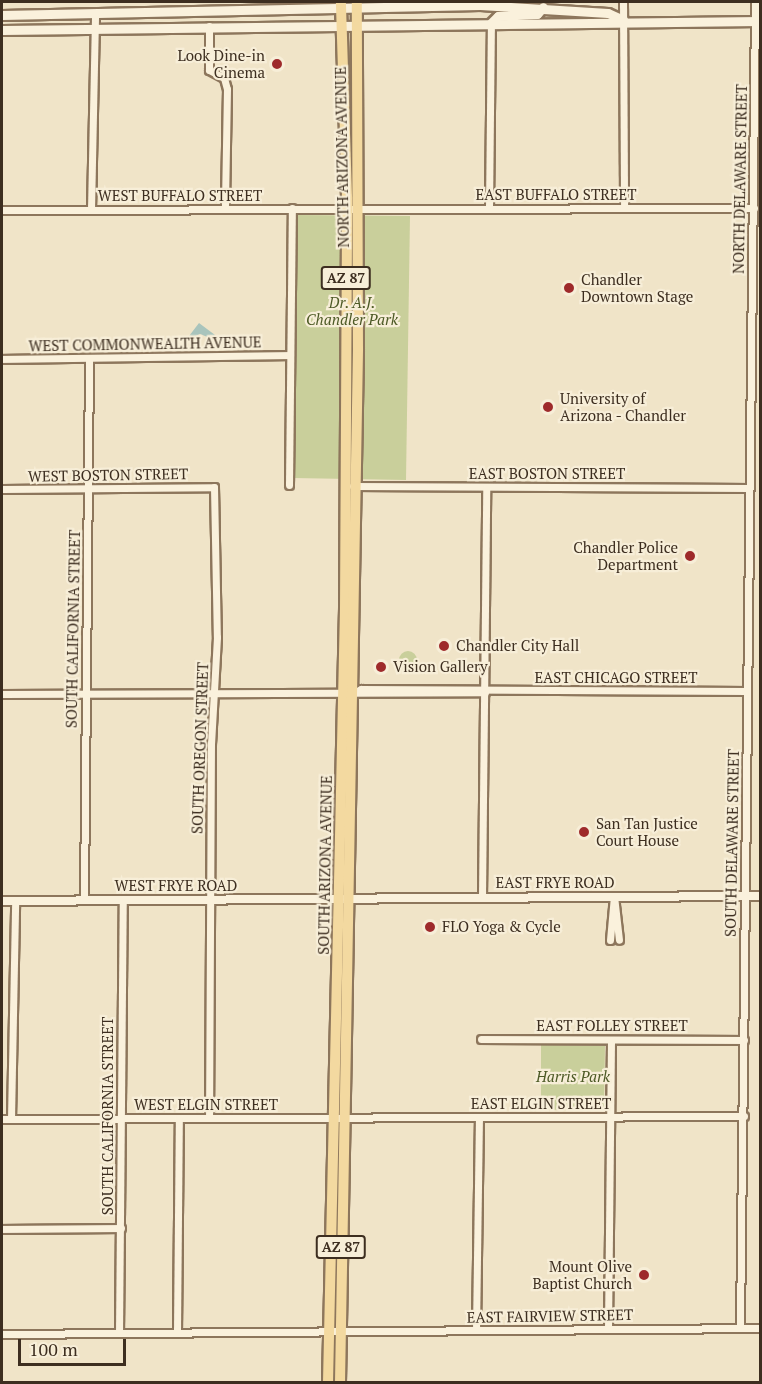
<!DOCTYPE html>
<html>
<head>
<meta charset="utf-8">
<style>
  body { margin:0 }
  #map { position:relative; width:762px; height:1384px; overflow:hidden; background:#f0e4c8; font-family:"PT Serif",serif }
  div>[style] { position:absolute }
  .green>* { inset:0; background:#c9cf9b }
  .round { border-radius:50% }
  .water>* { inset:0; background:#a9c4bc }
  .roads { filter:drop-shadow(2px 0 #8d765c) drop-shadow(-2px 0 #8d765c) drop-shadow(0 2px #8d765c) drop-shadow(0 -2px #8d765c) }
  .minor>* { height:7px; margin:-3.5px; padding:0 3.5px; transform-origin:3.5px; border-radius:3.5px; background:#faf1dc }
  .tertiary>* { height:8px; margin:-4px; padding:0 4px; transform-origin:4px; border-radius:4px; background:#faf1dc }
  .secondary>* { height:9px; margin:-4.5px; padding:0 4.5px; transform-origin:4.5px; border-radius:4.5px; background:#faf1dc }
  .primary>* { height:10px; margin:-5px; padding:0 5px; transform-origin:5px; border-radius:5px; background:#f3d9a0 }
  .dots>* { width:16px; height:16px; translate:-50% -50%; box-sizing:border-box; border:3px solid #f7eed8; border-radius:50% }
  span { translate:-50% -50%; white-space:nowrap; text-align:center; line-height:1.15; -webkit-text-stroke:4.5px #f7eed8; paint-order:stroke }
  .shield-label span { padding:2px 4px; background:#f7eed8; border:2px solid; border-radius:4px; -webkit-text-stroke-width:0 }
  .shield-label { font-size:14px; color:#3d2e20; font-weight:700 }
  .poi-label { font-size:15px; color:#3d2e20 }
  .right { translate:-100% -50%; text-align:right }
  .left { translate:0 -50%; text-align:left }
  .street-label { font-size:15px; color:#3d2e20 }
  .park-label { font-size:15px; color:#4d5a26; font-style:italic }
  .frame { position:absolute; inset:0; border:3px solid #3d2e20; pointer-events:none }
  .scale { position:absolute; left:18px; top:1339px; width:108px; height:27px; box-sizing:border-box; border:3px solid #3d2e20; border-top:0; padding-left:8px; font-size:18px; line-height:21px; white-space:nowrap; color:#3d2e20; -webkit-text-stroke:4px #f7eed8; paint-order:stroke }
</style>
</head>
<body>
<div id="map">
  <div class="green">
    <div style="clip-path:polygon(296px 215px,410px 216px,406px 480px,293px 478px)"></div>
    <div class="round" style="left:399px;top:651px;width:18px;height:18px"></div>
    <div style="clip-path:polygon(541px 1045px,605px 1046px,604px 1109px,541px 1110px)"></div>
  </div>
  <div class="water">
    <div style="clip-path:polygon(199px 323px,215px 335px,215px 340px,200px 334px,186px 340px)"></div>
  </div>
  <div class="roads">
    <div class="minor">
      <div style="left:623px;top:2px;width:206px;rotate:89.7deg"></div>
      <div style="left:209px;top:26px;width:44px;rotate:90deg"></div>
      <div style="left:209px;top:70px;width:17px;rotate:28deg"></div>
      <div style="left:224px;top:78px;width:11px;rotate:75deg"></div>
      <div style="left:227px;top:89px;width:120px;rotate:91deg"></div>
      <div style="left:489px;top:208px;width:185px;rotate:-89.4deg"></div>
      <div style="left:91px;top:209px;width:196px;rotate:-88.8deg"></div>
      <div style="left:2px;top:210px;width:752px;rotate:-0.15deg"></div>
      <div style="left:2px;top:359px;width:288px;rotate:-0.8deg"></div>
      <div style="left:289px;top:485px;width:277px;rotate:-89.4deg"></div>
      <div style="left:353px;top:486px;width:396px;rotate:0.3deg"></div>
      <div style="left:2px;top:489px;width:212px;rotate:-0.5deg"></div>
      <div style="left:214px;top:487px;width:150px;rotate:88.9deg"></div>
      <div style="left:217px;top:637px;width:106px;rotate:93.2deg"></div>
      <div style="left:211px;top:743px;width:375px;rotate:90.3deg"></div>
      <div style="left:2px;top:694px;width:483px;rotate:-0.2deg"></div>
      <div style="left:351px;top:694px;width:11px;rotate:-27deg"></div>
      <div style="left:361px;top:689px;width:386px;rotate:0.3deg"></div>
      <div style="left:482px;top:896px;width:409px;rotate:-89.4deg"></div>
      <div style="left:84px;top:900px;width:542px;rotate:-89.47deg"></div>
      <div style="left:610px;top:940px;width:44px;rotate:-84.8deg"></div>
      <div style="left:614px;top:896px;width:44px;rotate:83.5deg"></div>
      <div style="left:481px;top:1039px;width:263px;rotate:0.2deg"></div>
      <div style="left:2px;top:1119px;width:742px;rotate:-0.23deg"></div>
      <div style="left:11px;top:1119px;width:218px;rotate:-88.9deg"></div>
      <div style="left:2px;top:1229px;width:119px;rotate:-0.5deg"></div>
      <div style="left:608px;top:1328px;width:288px;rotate:-89.4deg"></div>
      <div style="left:740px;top:1328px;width:1326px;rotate:-89.35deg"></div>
      <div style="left:476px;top:1330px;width:212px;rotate:-89.2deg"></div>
      <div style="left:177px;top:1332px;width:214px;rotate:-89.5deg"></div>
      <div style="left:119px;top:1333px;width:433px;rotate:-89.5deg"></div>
      <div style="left:2px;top:1334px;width:758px;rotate:-0.45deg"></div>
    </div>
    <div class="tertiary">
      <div style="left:2px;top:901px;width:758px;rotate:-0.38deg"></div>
    </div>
    <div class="secondary">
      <div style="left:2px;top:15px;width:478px;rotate:-1.2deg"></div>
      <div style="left:480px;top:5px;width:128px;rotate:3.6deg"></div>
      <div style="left:608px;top:13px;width:17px;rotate:25deg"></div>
      <div style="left:491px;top:23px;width:10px;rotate:-45deg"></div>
      <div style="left:498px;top:16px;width:39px;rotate:-3deg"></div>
      <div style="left:537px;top:14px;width:9px;rotate:-49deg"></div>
      <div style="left:2px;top:30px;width:758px;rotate:-0.68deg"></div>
    </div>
    <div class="primary">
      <div style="left:328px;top:1382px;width:774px;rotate:-88.74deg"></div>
      <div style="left:345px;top:608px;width:411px;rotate:-89.7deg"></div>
      <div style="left:347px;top:197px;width:195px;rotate:-91.8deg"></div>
      <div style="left:340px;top:1382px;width:1034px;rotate:-89deg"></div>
      <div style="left:358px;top:348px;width:346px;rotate:-90.2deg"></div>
    </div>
  </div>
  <div class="dots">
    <div style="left:277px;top:64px;background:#9e2a2b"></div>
    <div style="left:569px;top:288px;background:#9e2a2b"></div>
    <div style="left:548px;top:407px;background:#9e2a2b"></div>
    <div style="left:690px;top:556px;background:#9e2a2b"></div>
    <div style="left:444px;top:646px;background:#9e2a2b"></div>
    <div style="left:381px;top:667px;background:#9e2a2b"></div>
    <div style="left:584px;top:832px;background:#9e2a2b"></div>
    <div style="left:430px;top:927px;background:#9e2a2b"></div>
    <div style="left:644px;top:1275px;background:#9e2a2b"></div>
  </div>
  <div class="shield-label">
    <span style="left:346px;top:278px">AZ 87</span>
    <span style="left:341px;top:1247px">AZ 87</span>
  </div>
  <div class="poi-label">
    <span class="right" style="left:265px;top:64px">Look Dine-in<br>Cinema</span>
    <span class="left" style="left:581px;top:288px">Chandler<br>Downtown Stage</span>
    <span class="left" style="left:560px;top:407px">University of<br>Arizona - Chandler</span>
    <span class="right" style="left:678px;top:556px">Chandler Police<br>Department</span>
    <span class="left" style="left:456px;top:646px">Chandler City Hall</span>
    <span class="left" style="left:393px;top:667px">Vision Gallery</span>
    <span class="left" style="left:596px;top:832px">San Tan Justice<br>Court House</span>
    <span class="left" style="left:442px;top:927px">FLO Yoga &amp; Cycle</span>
    <span class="right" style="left:632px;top:1275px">Mount Olive<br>Baptist Church</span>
  </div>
  <div class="street-label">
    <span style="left:342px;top:157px;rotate:-91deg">NORTH ARIZONA AVENUE</span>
    <span style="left:740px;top:179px;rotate:-89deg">NORTH DELAWARE STREET</span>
    <span style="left:556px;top:195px">EAST BUFFALO STREET</span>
    <span style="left:180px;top:196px">WEST BUFFALO STREET</span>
    <span style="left:145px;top:344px;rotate:-1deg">WEST COMMONWEALTH AVENUE</span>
    <span style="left:547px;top:474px">EAST BOSTON STREET</span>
    <span style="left:108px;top:475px;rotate:-1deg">WEST BOSTON STREET</span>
    <span style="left:73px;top:629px;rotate:-89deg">SOUTH CALIFORNIA STREET</span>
    <span style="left:616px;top:678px">EAST CHICAGO STREET</span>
    <span style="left:200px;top:748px;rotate:-88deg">SOUTH OREGON STREET</span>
    <span style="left:732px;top:843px;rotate:-89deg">SOUTH DELAWARE STREET</span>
    <span style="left:325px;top:865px;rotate:-89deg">SOUTH ARIZONA AVENUE</span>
    <span style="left:555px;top:883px">EAST FRYE ROAD</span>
    <span style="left:176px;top:886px">WEST FRYE ROAD</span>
    <span style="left:612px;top:1026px">EAST FOLLEY STREET</span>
    <span style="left:541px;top:1104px">EAST ELGIN STREET</span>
    <span style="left:206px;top:1105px">WEST ELGIN STREET</span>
    <span style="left:108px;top:1116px;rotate:-90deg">SOUTH CALIFORNIA STREET</span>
    <span style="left:550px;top:1316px;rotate:-1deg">EAST FAIRVIEW STREET</span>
  </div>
  <div class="park-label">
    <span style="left:352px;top:311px">Dr. A.J.<br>Chandler Park</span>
    <span style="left:573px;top:1077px">Harris Park</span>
  </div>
  <div class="frame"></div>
  <div class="scale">100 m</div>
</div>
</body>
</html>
